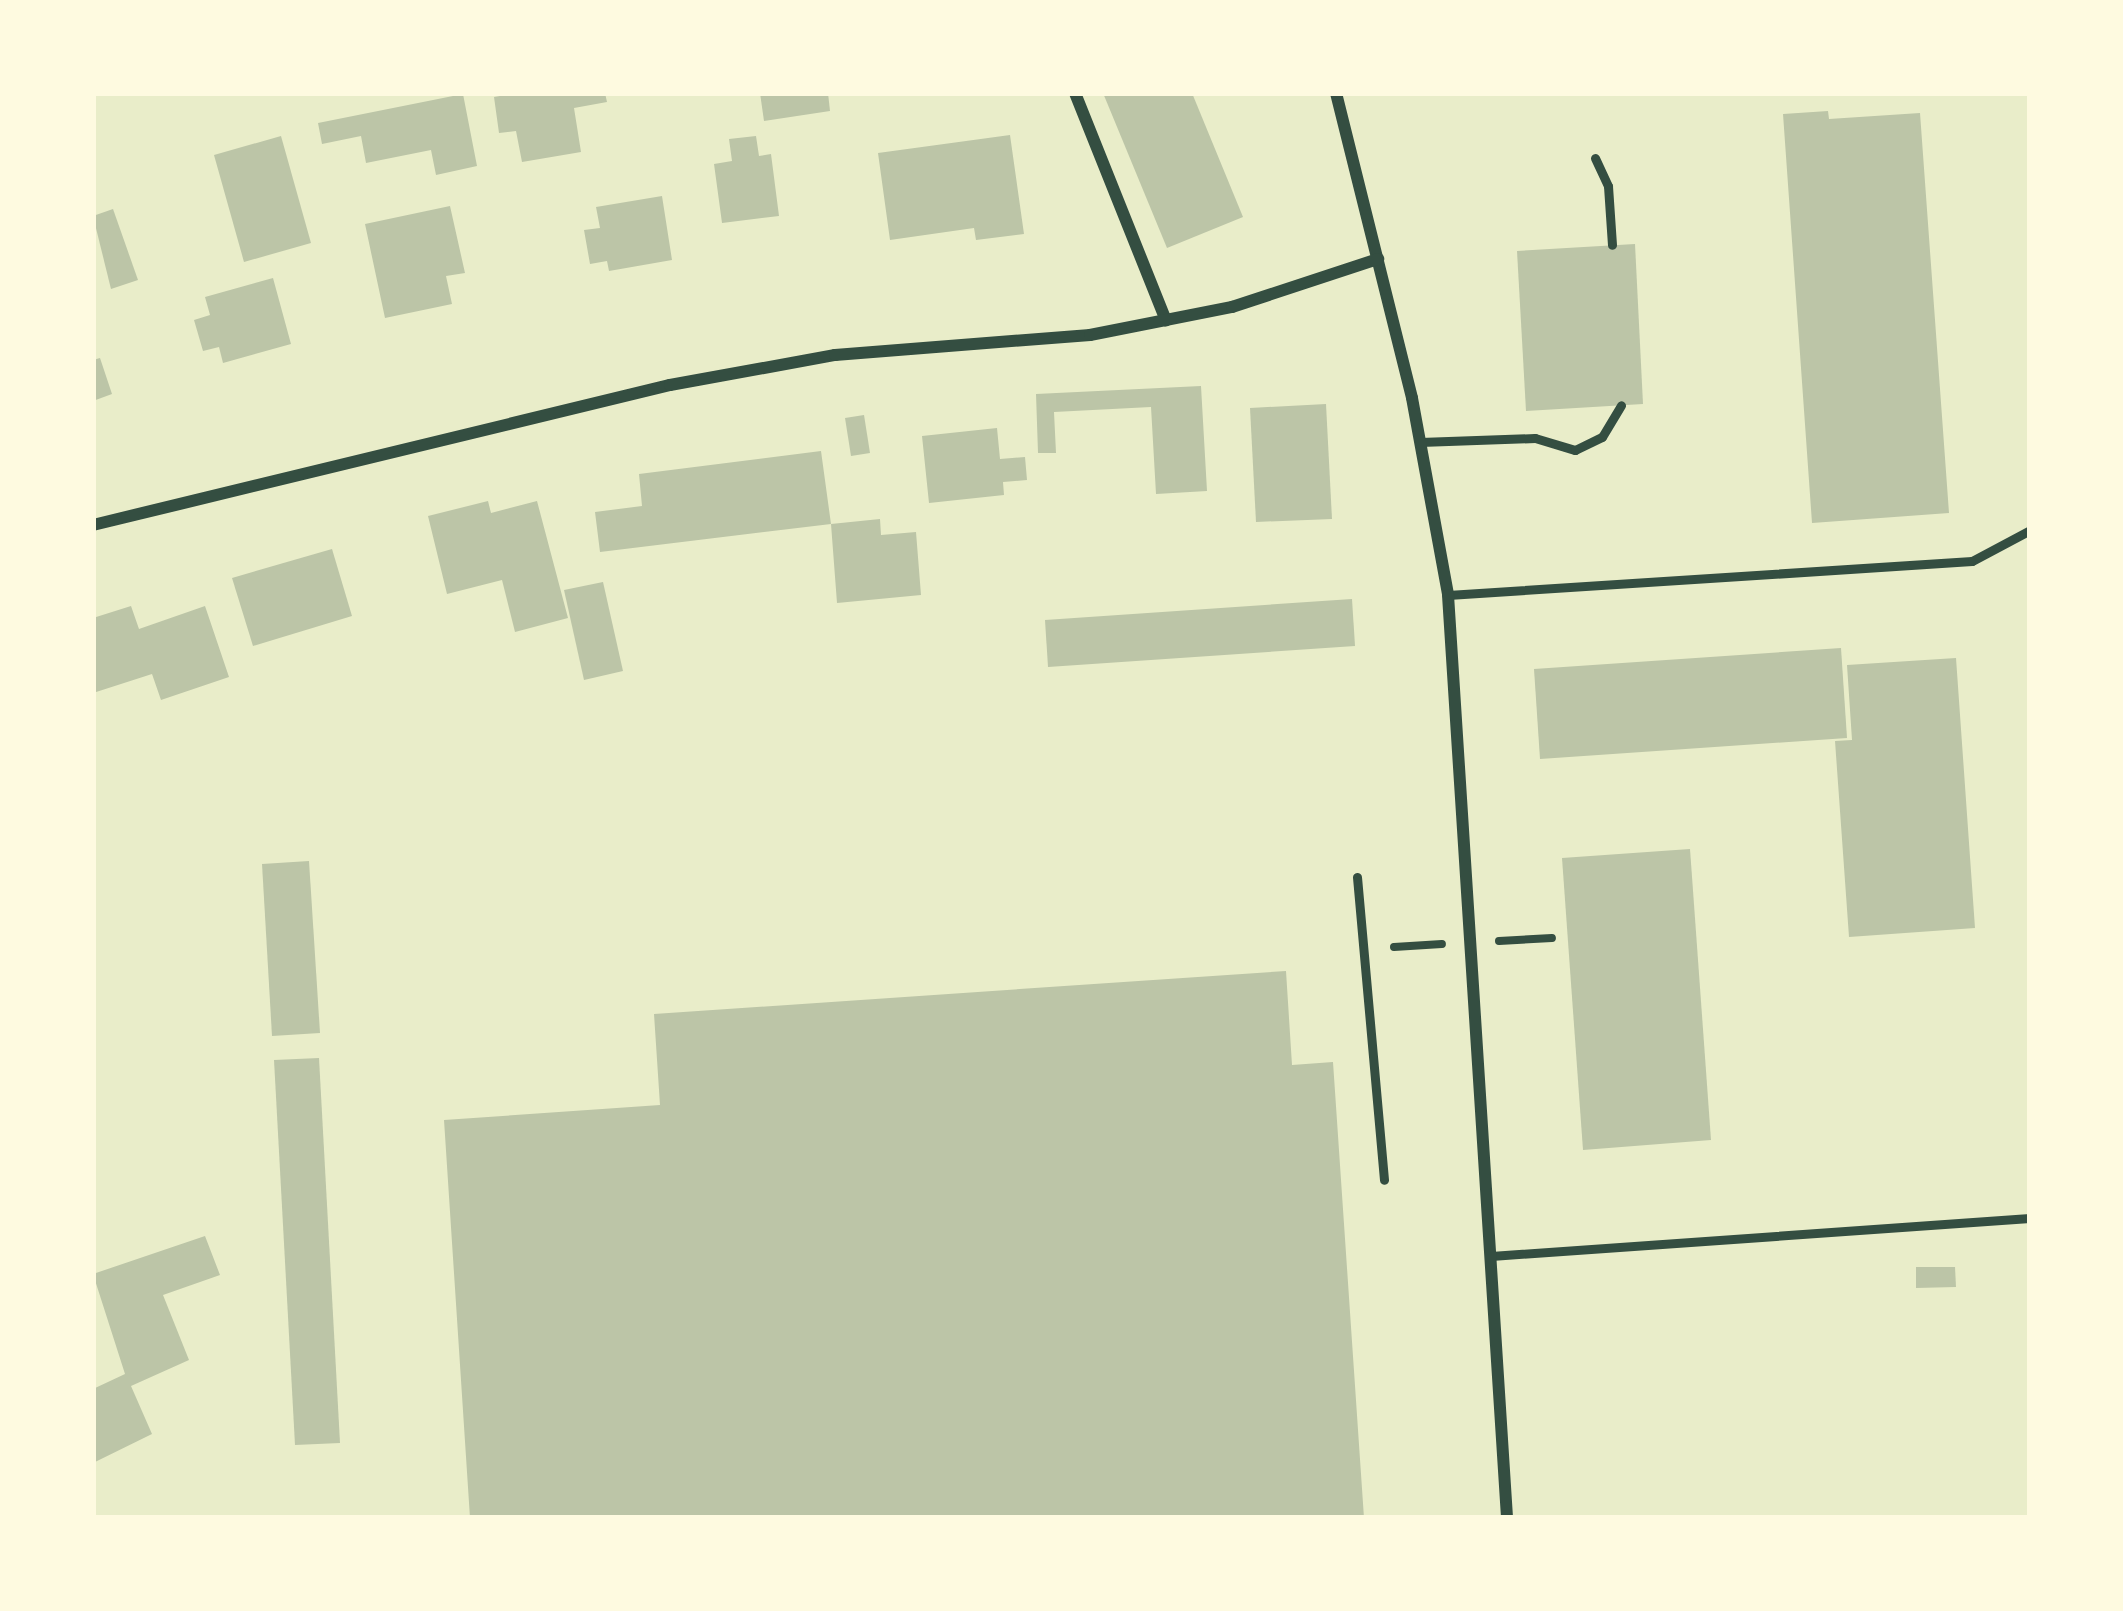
<!DOCTYPE html>
<html>
<head>
<meta charset="utf-8">
<style>
  body { margin:0 }
  #map { position:relative; width:2123px; height:1611px; overflow:hidden; background:#e9edc9; font-family:"Public Sans",sans-serif }
  div>[style] { position:absolute }
  .building>* { inset:0; background:#bcc5a7 }
  .path>* { height:8px; margin:-4px; padding:0 4px; transform-origin:4px; border-radius:4px; background:#344e41 }
  .service>* { height:9px; margin:-4.5px; padding:0 4.5px; transform-origin:4.5px; border-radius:4.5px; background:#344e41 }
  .minor>* { height:12px; margin:-6px; padding:0 6px; transform-origin:6px; border-radius:6px; background:#344e41 }
  span { translate:-50% -50%; white-space:nowrap; text-align:center; line-height:1.15; -webkit-text-stroke:10px #fefae0; paint-order:stroke }
  .frame { position:absolute; inset:0; border:96px solid #fefae0; pointer-events:none }
</style>
</head>
<body>
<div id="map">
  <div class="building">
    <div style="clip-path:polygon(517px 93px,605px 93px,607px 102px,574px 108px,581px 152px,522px 162px,516px 131px,499px 133px,494px 97px)"></div>
    <div style="clip-path:polygon(760px 93px,828px 93px,830px 111px,764px 121px)"></div>
    <div style="clip-path:polygon(1103px 93px,1192px 93px,1243px 217px,1167px 248px)"></div>
    <div style="clip-path:polygon(463px 94px,477px 166px,436px 175px,431px 150px,366px 163px,361px 136px,322px 144px,318px 123px)"></div>
    <div style="clip-path:polygon(1828px 111px,1829px 119px,1920px 113px,1949px 513px,1812px 523px,1783px 114px)"></div>
    <div style="clip-path:polygon(1010px 135px,1024px 234px,976px 240px,974px 228px,890px 240px,878px 153px)"></div>
    <div style="clip-path:polygon(281px 136px,311px 243px,244px 262px,214px 155px)"></div>
    <div style="clip-path:polygon(756px 136px,759px 156px,771px 154px,779px 216px,722px 223px,714px 164px,732px 161px,729px 139px)"></div>
    <div style="clip-path:polygon(662px 196px,672px 260px,609px 271px,607px 261px,590px 264px,584px 230px,600px 228px,596px 207px)"></div>
    <div style="clip-path:polygon(450px 206px,465px 273px,446px 276px,452px 304px,385px 318px,365px 224px)"></div>
    <div style="clip-path:polygon(113px 209px,138px 280px,111px 289px,93px 216px)"></div>
    <div style="clip-path:polygon(1635px 244px,1643px 404px,1526px 411px,1517px 251px)"></div>
    <div style="clip-path:polygon(273px 278px,291px 344px,223px 363px,219px 347px,203px 351px,194px 320px,210px 315px,205px 297px)"></div>
    <div style="clip-path:polygon(100px 358px,112px 394px,93px 401px,93px 360px)"></div>
    <div style="clip-path:polygon(1201px 386px,1207px 491px,1156px 494px,1151px 407px,1054px 412px,1056px 453px,1038px 453px,1036px 394px)"></div>
    <div style="clip-path:polygon(1326px 404px,1332px 519px,1256px 522px,1250px 408px)"></div>
    <div style="clip-path:polygon(864px 415px,870px 453px,851px 456px,845px 418px)"></div>
    <div style="clip-path:polygon(997px 428px,1000px 459px,1025px 457px,1027px 480px,1003px 482px,1004px 495px,929px 503px,922px 436px)"></div>
    <div style="clip-path:polygon(821px 451px,831px 524px,600px 552px,595px 512px,642px 506px,639px 474px)"></div>
    <div style="clip-path:polygon(488px 501px,491px 513px,537px 501px,568px 618px,515px 632px,502px 580px,447px 594px,428px 516px)"></div>
    <div style="clip-path:polygon(880px 519px,881px 535px,916px 532px,921px 595px,837px 603px,831px 524px)"></div>
    <div style="clip-path:polygon(332px 549px,352px 616px,253px 646px,232px 578px)"></div>
    <div style="clip-path:polygon(603px 582px,623px 671px,584px 680px,564px 590px)"></div>
    <div style="clip-path:polygon(1352px 599px,1355px 646px,1048px 667px,1045px 620px)"></div>
    <div style="clip-path:polygon(131px 606px,139px 629px,205px 606px,229px 677px,161px 700px,152px 674px,93px 693px,93px 618px)"></div>
    <div style="clip-path:polygon(1841px 648px,1847px 738px,1540px 759px,1534px 669px)"></div>
    <div style="clip-path:polygon(1956px 658px,1975px 928px,1849px 937px,1835px 741px,1852px 740px,1847px 665px)"></div>
    <div style="clip-path:polygon(1690px 849px,1711px 1140px,1583px 1150px,1562px 858px)"></div>
    <div style="clip-path:polygon(309px 861px,320px 1033px,272px 1036px,262px 864px)"></div>
    <div style="clip-path:polygon(1286px 971px,1292px 1065px,1333px 1062px,1364px 1518px,470px 1518px,444px 1120px,660px 1105px,654px 1014px)"></div>
    <div style="clip-path:polygon(319px 1058px,340px 1443px,295px 1445px,274px 1060px)"></div>
    <div style="clip-path:polygon(205px 1236px,220px 1275px,163px 1295px,189px 1360px,131px 1386px,152px 1434px,93px 1463px,93px 1389px,125px 1374px,93px 1274px)"></div>
    <div style="clip-path:polygon(1916px 1267px,1955px 1267px,1956px 1287px,1916px 1288px)"></div>
  </div>
  <div class="path">
    <div style="left:1499px;top:941px;width:53px;rotate:-3.2deg"></div>
    <div style="left:1394px;top:947px;width:48px;rotate:-3.6deg"></div>
  </div>
  <div class="service">
    <div style="left:1595px;top:158px;width:31px;rotate:65deg"></div>
    <div style="left:1608px;top:186px;width:59px;rotate:86.1deg"></div>
    <div style="left:1420px;top:442px;width:115px;rotate:-2deg"></div>
    <div style="left:1535px;top:438px;width:42px;rotate:16.7deg"></div>
    <div style="left:1575px;top:450px;width:30px;rotate:-26deg"></div>
    <div style="left:1602px;top:437px;width:37px;rotate:-59deg"></div>
    <div style="left:1448px;top:595px;width:525px;rotate:-3.71deg"></div>
    <div style="left:1972px;top:561px;width:66px;rotate:-28.1deg"></div>
    <div style="left:1357px;top:877px;width:304px;rotate:84.9deg"></div>
    <div style="left:1491px;top:1256px;width:540px;rotate:-4.03deg"></div>
  </div>
  <div class="minor">
    <div style="left:1075px;top:93px;width:245px;rotate:68.2deg"></div>
    <div style="left:1336px;top:93px;width:314px;rotate:76deg"></div>
    <div style="left:1412px;top:398px;width:200px;rotate:79.6deg"></div>
    <div style="left:1448px;top:595px;width:925px;rotate:86.34deg"></div>
    <div style="left:93px;top:525px;width:594px;rotate:-13.64deg"></div>
    <div style="left:670px;top:385px;width:168px;rotate:-10.3deg"></div>
    <div style="left:835px;top:355px;width:256px;rotate:-4.5deg"></div>
    <div style="left:1090px;top:335px;width:145px;rotate:-11.2deg"></div>
    <div style="left:1232px;top:307px;width:154px;rotate:-18.2deg"></div>
  </div>
  <div class="frame"></div>
</div>
</body>
</html>
